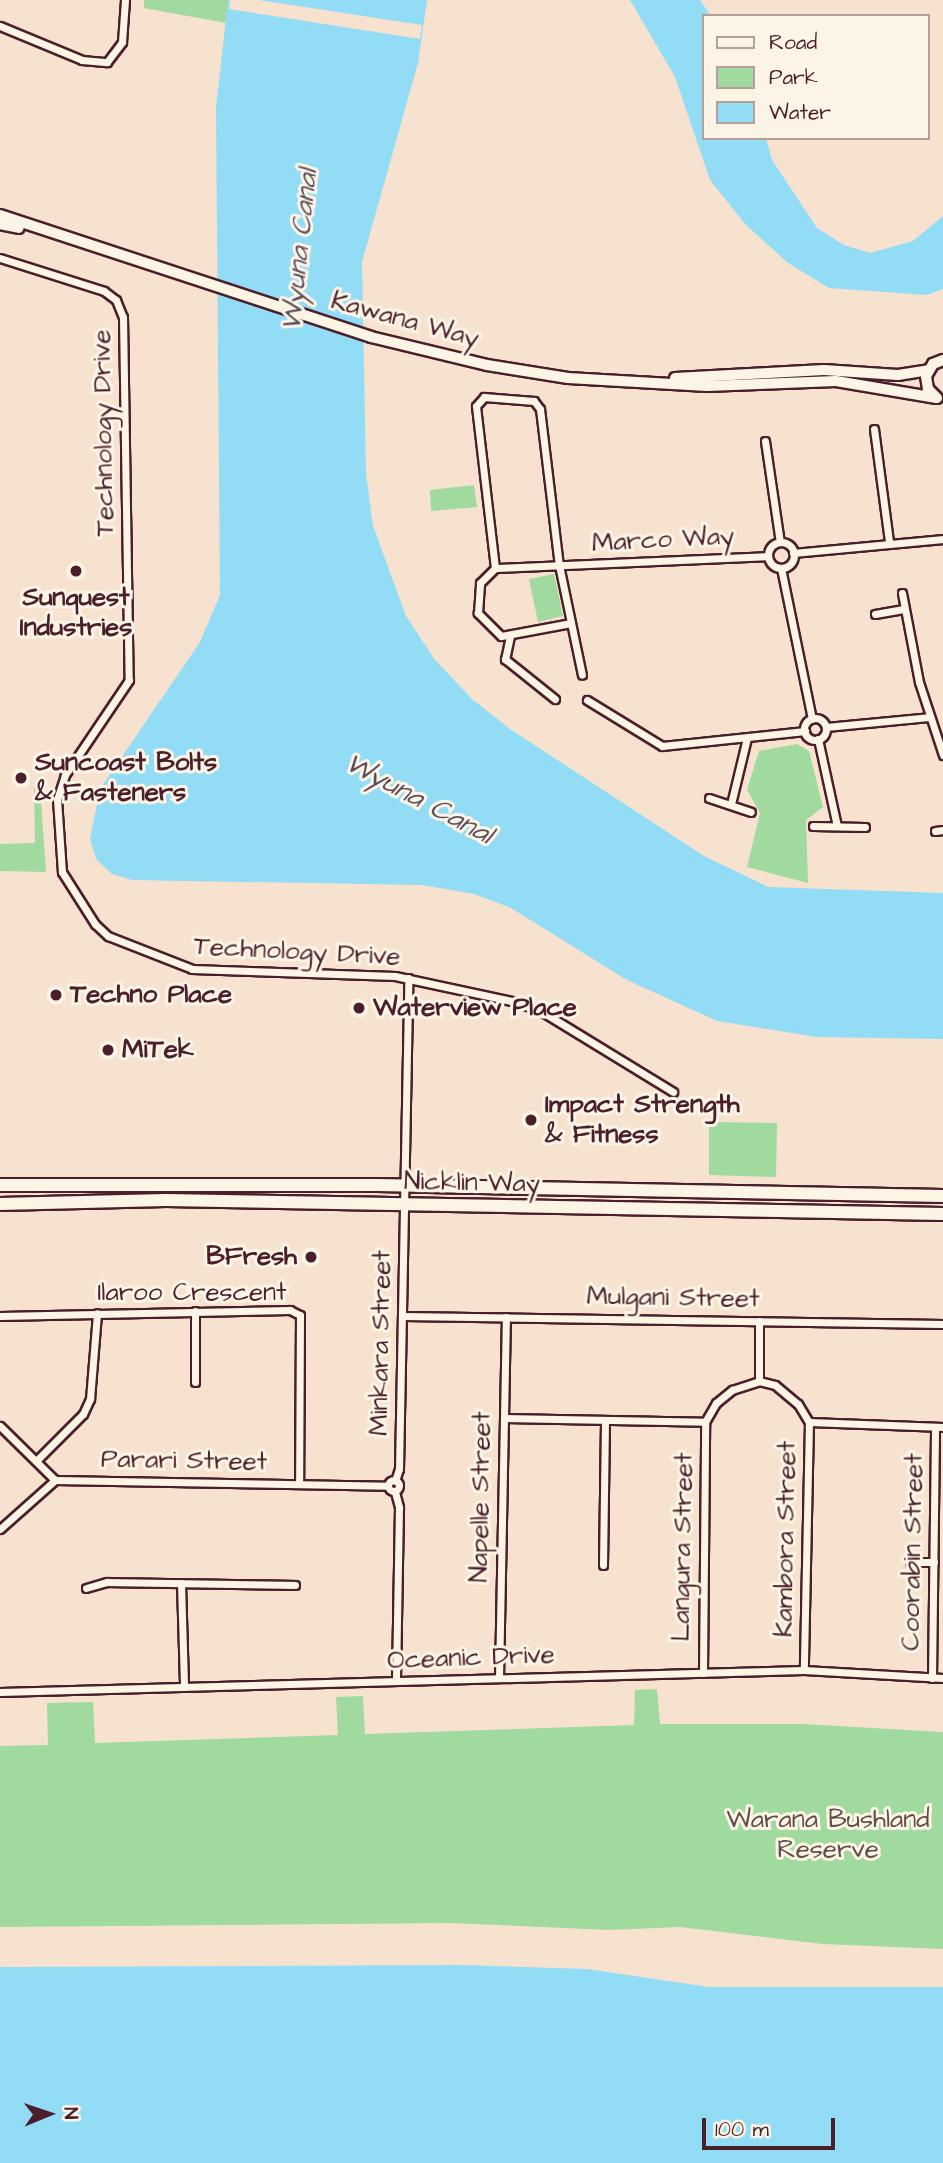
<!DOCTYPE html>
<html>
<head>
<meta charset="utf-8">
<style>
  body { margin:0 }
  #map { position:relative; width:943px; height:2163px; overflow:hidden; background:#f6e2ce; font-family:"Architects Daughter",sans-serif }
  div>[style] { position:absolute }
  .green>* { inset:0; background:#a1da9f }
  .water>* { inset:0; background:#93dcf5 }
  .pier>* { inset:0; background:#f6e2ce }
  .roads { filter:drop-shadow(2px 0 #4a1f2b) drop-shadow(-2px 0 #4a1f2b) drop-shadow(0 2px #4a1f2b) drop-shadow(0 -2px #4a1f2b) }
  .street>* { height:7px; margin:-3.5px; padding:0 3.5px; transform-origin:3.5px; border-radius:3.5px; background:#fcf5e5 }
  .street>.ring { margin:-3.5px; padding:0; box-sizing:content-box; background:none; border:7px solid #fcf5e5; border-radius:50% }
  .primary>* { height:10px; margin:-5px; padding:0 5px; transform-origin:5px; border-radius:5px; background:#fcf5e5 }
  .highway>* { height:12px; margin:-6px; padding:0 6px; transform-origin:6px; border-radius:6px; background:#fcf5e5 }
  .dots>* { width:19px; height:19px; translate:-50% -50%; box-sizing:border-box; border:4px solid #fcf5e5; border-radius:50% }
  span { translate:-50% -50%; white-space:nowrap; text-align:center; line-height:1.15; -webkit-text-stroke:6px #fcf5e5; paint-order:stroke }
  .street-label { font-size:26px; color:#4a1f2b }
  .poi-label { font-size:26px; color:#4a1f2b; font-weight:700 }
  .left { translate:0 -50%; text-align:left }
  .right { translate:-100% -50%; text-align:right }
  .park-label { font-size:26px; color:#604e48 }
  .water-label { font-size:28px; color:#5c4e5e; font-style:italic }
  .legend { position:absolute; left:702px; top:14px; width:228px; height:126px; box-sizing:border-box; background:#fcf5e5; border:2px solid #b59f9b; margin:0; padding:9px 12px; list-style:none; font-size:21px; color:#4a1f2b }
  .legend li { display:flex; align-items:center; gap:14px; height:35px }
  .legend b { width:35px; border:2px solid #b59f9b }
  .north { position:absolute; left:14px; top:2079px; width:70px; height:70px; -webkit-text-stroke:5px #fcf5e5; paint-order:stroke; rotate:88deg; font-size:19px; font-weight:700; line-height:28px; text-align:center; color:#4a1f2b }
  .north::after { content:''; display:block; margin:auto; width:24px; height:32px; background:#4a1f2b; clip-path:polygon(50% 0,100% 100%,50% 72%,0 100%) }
  .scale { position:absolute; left:702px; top:2118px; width:133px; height:32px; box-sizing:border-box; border:4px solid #4a1f2b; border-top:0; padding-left:9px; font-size:21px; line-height:24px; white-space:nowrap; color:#4a1f2b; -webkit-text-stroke:5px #fcf5e5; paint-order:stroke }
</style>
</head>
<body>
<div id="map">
  <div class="green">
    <div style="clip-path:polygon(144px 0,228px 0,226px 23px,144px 8px)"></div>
    <div style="clip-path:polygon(474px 485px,477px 507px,431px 511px,430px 490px)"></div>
    <div style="clip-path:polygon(554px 574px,563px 616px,538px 622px,529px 579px)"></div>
    <div style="clip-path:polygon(797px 744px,809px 751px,823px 807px,806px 820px,808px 883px,747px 867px,760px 813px,747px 790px,759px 751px)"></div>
    <div style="clip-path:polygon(34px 787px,40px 787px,46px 872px,0 871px,0 844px,35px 843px)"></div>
    <div style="clip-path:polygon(709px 1122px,777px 1123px,776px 1177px,709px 1175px)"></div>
    <div style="clip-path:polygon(657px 1689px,660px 1724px,802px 1724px,943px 1732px,943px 1949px,823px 1944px,680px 1927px,610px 1930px,451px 1923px,0 1927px,0 1746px,48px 1745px,47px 1703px,93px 1702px,95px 1743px,338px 1735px,336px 1697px,363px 1696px,365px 1734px,634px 1725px,635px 1690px)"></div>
  </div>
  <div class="water">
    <div style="clip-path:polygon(228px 0,427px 0,418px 63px,362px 262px,366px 474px,373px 526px,406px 616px,435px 660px,472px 699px,510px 729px,704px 856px,768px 887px,943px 893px,943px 1039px,816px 1037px,717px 1021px,627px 980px,511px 908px,474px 894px,422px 885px,132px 880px,112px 874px,96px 859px,90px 839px,100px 789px,200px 642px,220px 595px,216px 108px)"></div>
    <div style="clip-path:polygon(630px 0,700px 0,711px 16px,703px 16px,703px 138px,766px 138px,772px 160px,817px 228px,844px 245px,870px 253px,913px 241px,943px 216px,943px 289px,927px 295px,829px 288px,788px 263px,745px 224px,710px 180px,675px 77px)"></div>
    <div style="clip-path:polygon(463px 1965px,587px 1969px,709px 1987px,943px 1987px,943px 2163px,0 2163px,0 1967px)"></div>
  </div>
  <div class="pier">
    <div style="clip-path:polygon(230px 0,259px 0,422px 25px,420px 39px,229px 9px)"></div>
  </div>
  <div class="roads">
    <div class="street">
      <div style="left:0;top:26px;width:89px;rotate:22.5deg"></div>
      <div style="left:82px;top:60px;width:25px;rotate:5deg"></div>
      <div style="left:107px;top:62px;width:25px;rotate:-53deg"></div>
      <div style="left:122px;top:42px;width:42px;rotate:-85.9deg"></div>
      <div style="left:0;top:258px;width:109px;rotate:17.6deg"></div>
      <div style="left:104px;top:291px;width:15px;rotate:37deg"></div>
      <div style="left:116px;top:300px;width:18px;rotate:68deg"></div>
      <div style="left:123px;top:317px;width:363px;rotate:89.1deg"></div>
      <div style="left:129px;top:680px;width:115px;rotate:124deg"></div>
      <div style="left:65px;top:775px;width:25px;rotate:108deg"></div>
      <div style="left:57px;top:799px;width:73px;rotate:86.1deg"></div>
      <div style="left:62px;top:872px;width:62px;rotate:57.6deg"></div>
      <div style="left:95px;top:924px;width:18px;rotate:43deg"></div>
      <div style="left:108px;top:936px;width:90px;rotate:21.4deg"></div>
      <div style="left:192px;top:969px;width:203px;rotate:2deg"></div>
      <div style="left:395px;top:976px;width:124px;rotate:12.1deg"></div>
      <div style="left:516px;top:1002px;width:27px;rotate:20deg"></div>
      <div style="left:541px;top:1011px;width:155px;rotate:31.5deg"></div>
      <div style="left:874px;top:429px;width:114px;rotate:82.4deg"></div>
      <div style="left:765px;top:441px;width:102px;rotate:81.6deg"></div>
      <div class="ring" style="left:768px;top:542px;width:19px;height:19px"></div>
      <div style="left:793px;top:553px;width:151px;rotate:-5.3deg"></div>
      <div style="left:495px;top:568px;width:163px;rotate:-96.7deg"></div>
      <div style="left:476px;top:406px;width:12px;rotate:-48deg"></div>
      <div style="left:484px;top:397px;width:50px;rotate:4.6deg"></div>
      <div style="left:534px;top:401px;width:10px;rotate:53deg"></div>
      <div style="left:540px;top:409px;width:157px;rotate:83.1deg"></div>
      <div style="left:559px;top:565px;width:112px;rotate:78.2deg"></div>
      <div style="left:781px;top:568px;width:154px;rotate:78.4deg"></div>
      <div style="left:902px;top:593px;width:91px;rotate:79.2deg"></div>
      <div style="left:919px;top:682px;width:77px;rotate:71.8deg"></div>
      <div style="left:875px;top:614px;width:29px;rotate:-10deg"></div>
      <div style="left:571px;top:623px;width:71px;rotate:169.5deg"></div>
      <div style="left:501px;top:636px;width:33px;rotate:-135deg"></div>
      <div style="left:478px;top:613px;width:30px;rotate:-86deg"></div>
      <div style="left:480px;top:583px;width:21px;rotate:-45deg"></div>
      <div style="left:495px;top:568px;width:273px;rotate:-2.5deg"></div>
      <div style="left:510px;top:636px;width:24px;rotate:102deg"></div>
      <div style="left:505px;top:659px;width:64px;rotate:38.7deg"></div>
      <div style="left:587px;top:700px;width:88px;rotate:31.5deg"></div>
      <div style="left:662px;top:746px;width:144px;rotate:-6deg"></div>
      <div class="ring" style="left:804px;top:718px;width:15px;height:15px"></div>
      <div style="left:826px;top:727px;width:103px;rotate:-5.5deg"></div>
      <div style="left:818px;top:739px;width:89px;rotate:77.7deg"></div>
      <div style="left:709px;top:798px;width:44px;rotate:18.4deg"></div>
      <div style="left:731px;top:804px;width:68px;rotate:-76.4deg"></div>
      <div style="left:813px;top:826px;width:52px;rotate:1.1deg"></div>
      <div style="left:935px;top:831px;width:8px;rotate:-7deg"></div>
      <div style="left:0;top:1316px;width:290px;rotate:-1.2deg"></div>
      <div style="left:290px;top:1310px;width:11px;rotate:27deg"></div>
      <div style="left:300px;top:1315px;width:169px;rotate:90.3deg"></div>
      <div style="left:403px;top:1316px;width:540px;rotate:0.85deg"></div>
      <div style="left:759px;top:1321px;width:60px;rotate:90deg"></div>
      <div style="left:195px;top:1382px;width:71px;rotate:-90deg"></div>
      <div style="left:504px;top:1418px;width:201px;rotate:1.1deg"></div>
      <div style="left:809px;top:1422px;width:134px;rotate:2.1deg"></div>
      <div style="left:0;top:1426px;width:77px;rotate:44.5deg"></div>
      <div style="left:55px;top:1480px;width:333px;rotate:1deg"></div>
      <div style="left:37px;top:1460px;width:65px;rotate:-45deg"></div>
      <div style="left:83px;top:1414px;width:17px;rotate:-65deg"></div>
      <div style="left:90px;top:1399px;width:86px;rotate:-85.3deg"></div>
      <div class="ring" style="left:388.5px;top:1480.5px;width:4px;height:4px"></div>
      <div style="left:395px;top:1481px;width:13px;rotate:-72deg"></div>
      <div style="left:399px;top:1469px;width:491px;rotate:-88.9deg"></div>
      <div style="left:395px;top:1492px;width:16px;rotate:75deg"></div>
      <div style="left:399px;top:1507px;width:174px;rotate:91deg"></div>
      <div style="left:0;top:1529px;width:74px;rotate:-41.7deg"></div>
      <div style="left:910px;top:1562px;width:24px"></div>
      <div style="left:603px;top:1565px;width:145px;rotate:-89.2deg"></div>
      <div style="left:181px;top:1583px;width:104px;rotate:88.3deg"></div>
      <div style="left:86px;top:1588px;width:22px;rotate:-16deg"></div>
      <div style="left:107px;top:1582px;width:188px;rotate:0.9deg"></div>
      <div style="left:703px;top:1673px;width:251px;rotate:-89.5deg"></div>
      <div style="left:705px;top:1422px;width:22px;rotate:-60deg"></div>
      <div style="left:716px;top:1403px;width:21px;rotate:-39deg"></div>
      <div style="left:732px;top:1390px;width:28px;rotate:-18deg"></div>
      <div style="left:759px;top:1381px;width:16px;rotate:14deg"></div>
      <div style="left:775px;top:1385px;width:30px;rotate:40deg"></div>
      <div style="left:798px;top:1404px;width:21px;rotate:59deg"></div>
      <div style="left:809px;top:1422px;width:248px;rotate:91.2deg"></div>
      <div style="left:499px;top:1678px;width:361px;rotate:-88.9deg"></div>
      <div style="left:932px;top:1678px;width:251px;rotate:-89.3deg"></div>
      <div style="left:0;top:1692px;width:804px;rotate:-1.57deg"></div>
      <div style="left:804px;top:1670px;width:139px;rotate:3.3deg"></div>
    </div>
    <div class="primary">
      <div style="left:0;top:215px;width:391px;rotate:18.2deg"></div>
      <div style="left:371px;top:337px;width:119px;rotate:13.6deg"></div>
      <div style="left:487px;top:365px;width:82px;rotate:9.1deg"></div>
      <div style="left:568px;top:378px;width:139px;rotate:3.3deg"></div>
      <div style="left:707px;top:386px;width:129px;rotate:-2.2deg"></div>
      <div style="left:836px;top:381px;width:102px;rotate:9.6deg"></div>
      <div style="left:0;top:224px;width:19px;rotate:12deg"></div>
      <div style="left:675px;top:378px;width:149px;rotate:-3.1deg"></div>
      <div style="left:824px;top:370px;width:74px;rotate:3.9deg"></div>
      <div style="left:898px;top:375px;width:31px;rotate:-9deg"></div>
      <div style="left:937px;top:398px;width:13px;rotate:-135deg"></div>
      <div style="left:928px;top:389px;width:13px;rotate:-99deg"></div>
      <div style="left:926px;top:376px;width:14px;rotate:-60deg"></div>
      <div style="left:933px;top:364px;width:11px;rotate:-22deg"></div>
    </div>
    <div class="highway">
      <div style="left:0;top:1185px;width:377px"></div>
      <div style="left:377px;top:1185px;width:566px;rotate:1.11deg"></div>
      <div style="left:0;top:1204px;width:166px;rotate:-1.4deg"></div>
      <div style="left:166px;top:1200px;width:777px;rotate:1.03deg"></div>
    </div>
  </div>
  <div class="dots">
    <div style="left:76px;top:571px;background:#4a1f2b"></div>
    <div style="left:21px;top:778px;background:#4a1f2b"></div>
    <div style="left:56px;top:995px;background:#4a1f2b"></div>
    <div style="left:359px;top:1008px;background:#4a1f2b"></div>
    <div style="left:108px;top:1050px;background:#4a1f2b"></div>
    <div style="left:531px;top:1120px;background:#4a1f2b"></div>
    <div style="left:311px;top:1257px;background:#4a1f2b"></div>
  </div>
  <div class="street-label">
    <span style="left:405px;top:320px;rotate:15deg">Kawana Way</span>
    <span style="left:104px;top:433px;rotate:-91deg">Technology Drive</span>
    <span style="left:663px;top:540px;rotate:-3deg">Marco Way</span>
    <span style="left:297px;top:952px;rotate:3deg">Technology Drive</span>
    <span style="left:472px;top:1183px;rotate:1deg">Nicklin Way</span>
    <span style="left:192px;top:1293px">Ilaroo Crescent</span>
    <span style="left:673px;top:1298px;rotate:1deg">Mulgani Street</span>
    <span style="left:381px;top:1343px;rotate:-89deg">Minkara Street</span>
    <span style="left:184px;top:1461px;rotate:1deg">Parari Street</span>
    <span style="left:481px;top:1497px;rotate:-89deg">Napelle Street</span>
    <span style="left:786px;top:1539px;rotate:-89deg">Kambora Street</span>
    <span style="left:683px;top:1547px;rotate:-89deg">Langura Street</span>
    <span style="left:913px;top:1552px;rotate:-89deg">Coorabin Street</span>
    <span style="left:471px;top:1658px;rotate:-2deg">Oceanic Drive</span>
  </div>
  <div class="poi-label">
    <span style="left:76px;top:613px">Sunquest<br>Industries</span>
    <span class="left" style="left:35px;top:778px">Suncoast Bolts<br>&amp; Fasteners</span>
    <span class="left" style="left:70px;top:995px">Techno Place</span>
    <span class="left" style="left:373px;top:1008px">Waterview Place</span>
    <span class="left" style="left:122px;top:1050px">MiTek</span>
    <span class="left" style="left:545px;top:1120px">Impact Strength<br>&amp; Fitness</span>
    <span class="right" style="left:297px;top:1257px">BFresh</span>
  </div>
  <div class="park-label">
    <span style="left:828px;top:1835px">Warana Bushland<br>Reserve</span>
  </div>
  <div class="water-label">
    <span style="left:300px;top:250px;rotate:-84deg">Wyuna Canal</span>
    <span style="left:419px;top:799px;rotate:28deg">Wyuna Canal</span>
  </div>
  <ul class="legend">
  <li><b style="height:9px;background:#fcf5e5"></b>Road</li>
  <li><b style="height:19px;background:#a1da9f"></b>Park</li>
  <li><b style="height:19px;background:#93dcf5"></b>Water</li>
  </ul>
  <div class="north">N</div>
  <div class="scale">100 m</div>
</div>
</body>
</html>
